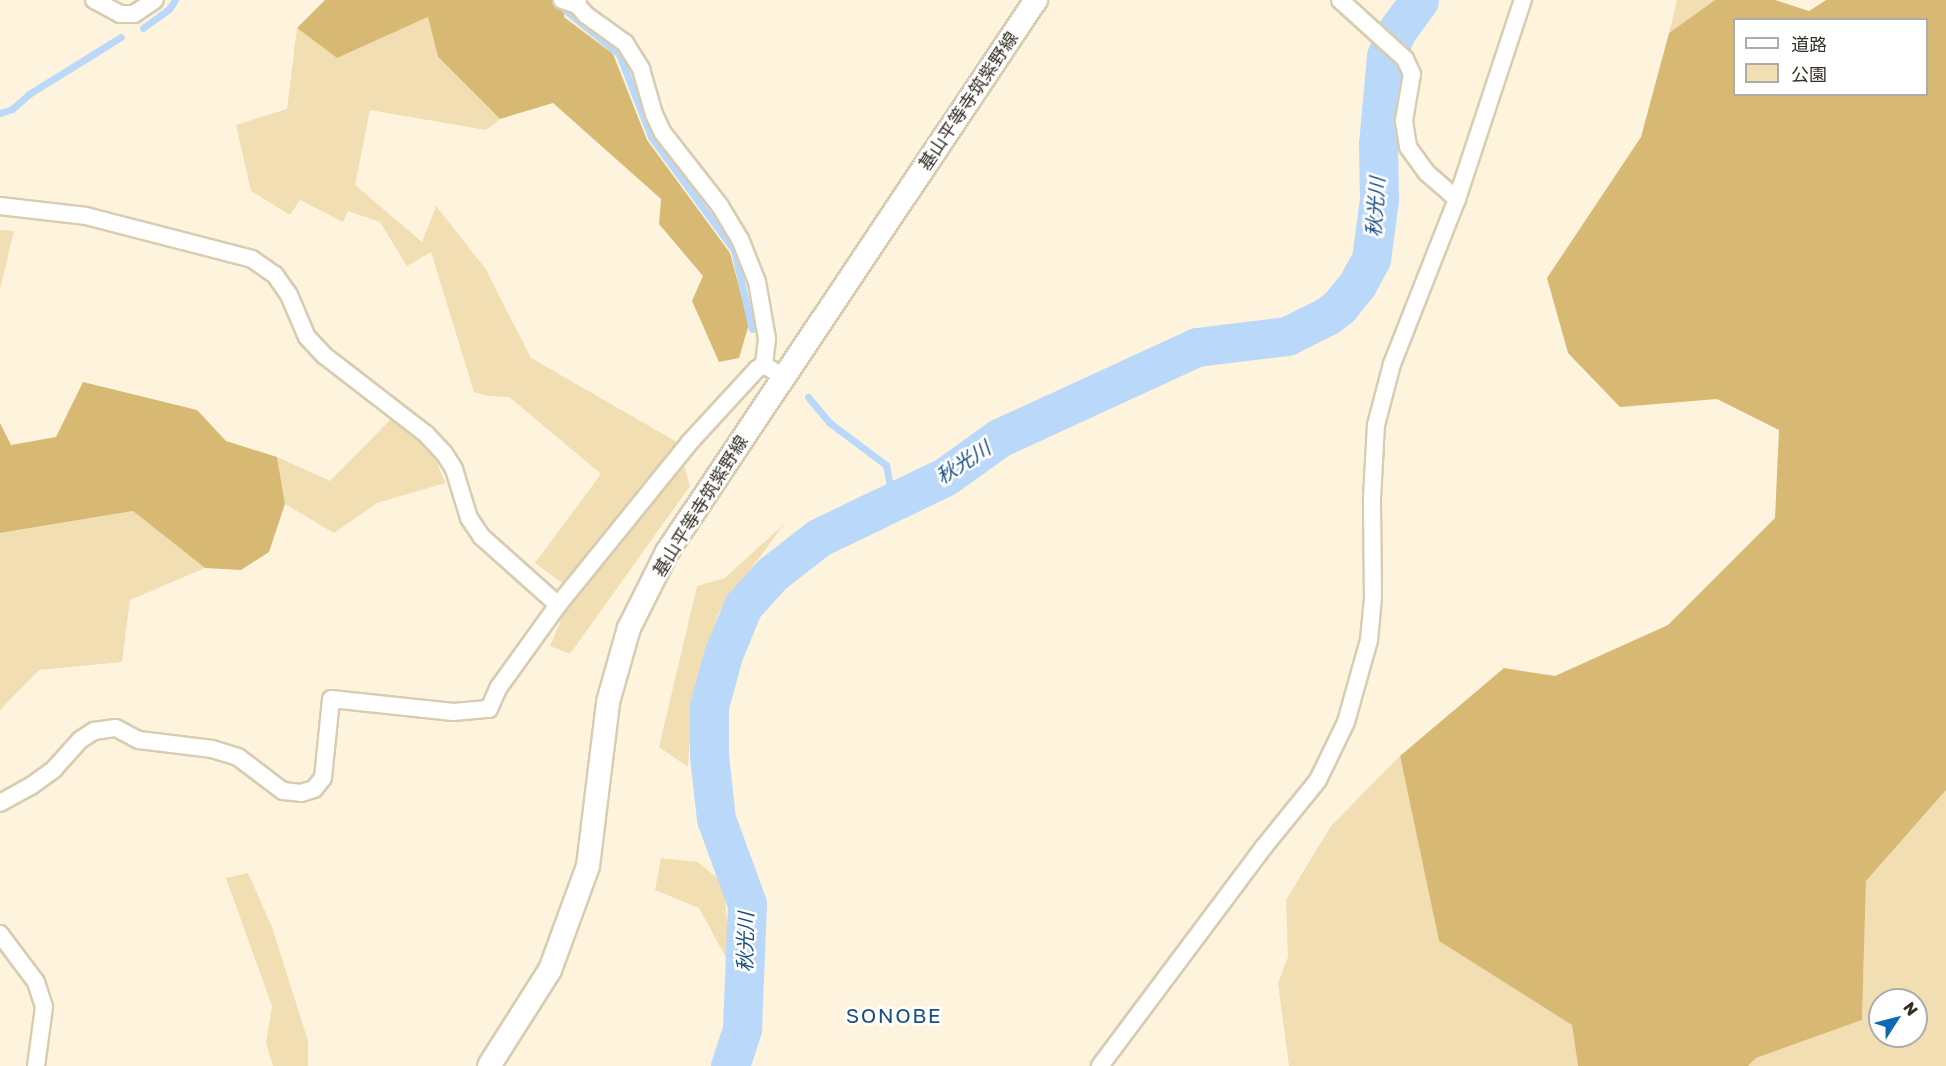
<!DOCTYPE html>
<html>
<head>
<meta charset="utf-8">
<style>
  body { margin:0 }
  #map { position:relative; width:1946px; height:1066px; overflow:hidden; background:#fef4de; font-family:"Golos Text","Noto Sans JP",sans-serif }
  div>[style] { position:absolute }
  .green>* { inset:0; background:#f1deb2 }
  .forest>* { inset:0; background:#d7b974 }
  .stream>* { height:7px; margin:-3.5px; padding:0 3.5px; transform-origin:3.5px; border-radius:3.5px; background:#bad8fa }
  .river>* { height:39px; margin:-19.5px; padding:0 19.5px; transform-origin:19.5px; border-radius:19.5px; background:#bad8fa }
  .roads { filter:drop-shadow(2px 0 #d8ccb1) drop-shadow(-2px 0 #d8ccb1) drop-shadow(0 2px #d8ccb1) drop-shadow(0 -2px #d8ccb1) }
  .minor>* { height:16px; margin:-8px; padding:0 8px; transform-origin:8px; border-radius:8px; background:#fff }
  .secondary>* { height:22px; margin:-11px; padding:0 11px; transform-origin:11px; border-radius:11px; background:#fff }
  span { translate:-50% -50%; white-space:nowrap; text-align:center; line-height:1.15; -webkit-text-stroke:5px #fff; paint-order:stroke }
  .street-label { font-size:18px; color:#342f25 }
  .water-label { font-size:20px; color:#1b4e81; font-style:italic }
  .quarter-label { font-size:21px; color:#1b4e81; letter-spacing:1.5px }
  .legend { position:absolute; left:1733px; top:18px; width:195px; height:78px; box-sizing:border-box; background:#fff; border:2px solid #aeaca8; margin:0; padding:8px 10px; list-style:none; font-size:18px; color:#342f25 }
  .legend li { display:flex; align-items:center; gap:12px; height:30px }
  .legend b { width:30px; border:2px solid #aeaca8 }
  .north { position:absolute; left:1868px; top:988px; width:60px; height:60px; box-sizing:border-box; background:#fff; border:2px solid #aeaca8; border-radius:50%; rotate:54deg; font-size:16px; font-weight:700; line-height:24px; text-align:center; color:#342f25 }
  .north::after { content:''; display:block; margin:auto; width:21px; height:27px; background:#0d68b6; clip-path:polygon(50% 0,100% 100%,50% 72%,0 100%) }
</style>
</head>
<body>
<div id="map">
  <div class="green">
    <div style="clip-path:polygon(1677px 0,1715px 0,1669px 33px)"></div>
    <div style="clip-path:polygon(428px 17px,438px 57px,500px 119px,486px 130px,370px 110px,355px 185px,422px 242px,436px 206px,485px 268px,531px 358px,677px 442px,690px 486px,570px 654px,550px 646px,573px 591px,535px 563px,601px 474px,509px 397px,488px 396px,474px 392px,431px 252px,407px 266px,380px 222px,348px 211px,343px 222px,300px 200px,290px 215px,251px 191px,236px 125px,287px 109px,297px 28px,337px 58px)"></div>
    <div style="clip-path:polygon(0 230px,14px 231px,0 289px)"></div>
    <div style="clip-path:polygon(391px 419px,431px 447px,445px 483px,377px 503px,334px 533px,285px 504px,277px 457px,330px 481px)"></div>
    <div style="clip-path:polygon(133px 511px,205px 568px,130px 600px,122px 662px,39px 670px,0 710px,0 533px)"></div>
    <div style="clip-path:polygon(784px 524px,718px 614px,693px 699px,688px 767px,659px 747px,697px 586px,725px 578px)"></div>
    <div style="clip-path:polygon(1400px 756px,1439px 941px,1572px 1025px,1578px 1066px,1289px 1066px,1278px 983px,1288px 957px,1286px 900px,1331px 826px)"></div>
    <div style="clip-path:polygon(evenodd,1946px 790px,1946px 1066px,1748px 1066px,1756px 1058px,1862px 1020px,1866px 881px,1946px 790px,1880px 1000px,1916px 1000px,1916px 1036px,1880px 1036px,1880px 1000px)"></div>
    <div style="clip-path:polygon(661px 858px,698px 862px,724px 884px,730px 965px,699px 908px,655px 890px)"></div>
    <div style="clip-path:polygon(248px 873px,272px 927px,308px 1041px,308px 1066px,273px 1066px,266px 1043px,272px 1006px,226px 878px)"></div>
  </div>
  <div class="forest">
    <div style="clip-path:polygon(325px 0,567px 0,564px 17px,613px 54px,647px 140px,730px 253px,749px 324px,739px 358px,719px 362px,692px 301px,703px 276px,659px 224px,661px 199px,553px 103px,500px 119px,438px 57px,428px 17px,337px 58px,297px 28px)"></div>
    <div style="clip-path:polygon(evenodd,1715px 0,1775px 0,1809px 11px,1826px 0,1946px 0,1946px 790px,1866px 881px,1862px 1020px,1756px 1058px,1748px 1066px,1578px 1066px,1572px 1025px,1439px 941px,1400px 756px,1504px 668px,1555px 676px,1668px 625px,1775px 518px,1779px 430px,1717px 399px,1620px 407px,1568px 353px,1547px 278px,1641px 137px,1669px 33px,1715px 0,1734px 20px,1926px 20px,1926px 94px,1734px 94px,1734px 20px)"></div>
    <div style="clip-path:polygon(83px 382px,197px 410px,226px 441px,277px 457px,285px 504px,269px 552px,241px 570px,205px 568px,133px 511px,0 533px,0 423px,11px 445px,56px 437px)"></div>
  </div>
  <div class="stream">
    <div style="left:565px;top:10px;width:70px;rotate:39.2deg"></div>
    <div style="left:619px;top:54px;width:89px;rotate:68.9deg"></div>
    <div style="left:651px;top:137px;width:140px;rotate:53.7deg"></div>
    <div style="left:734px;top:250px;width:81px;rotate:77.2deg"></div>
    <div style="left:143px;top:28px;width:32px;rotate:-36deg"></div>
    <div style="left:169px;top:9px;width:11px;rotate:-56deg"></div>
    <div style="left:0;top:113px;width:13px;rotate:-18deg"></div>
    <div style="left:12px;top:109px;width:23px;rotate:-41deg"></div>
    <div style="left:29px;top:94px;width:108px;rotate:-31.8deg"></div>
    <div style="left:808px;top:397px;width:34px;rotate:50deg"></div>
    <div style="left:830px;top:423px;width:70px;rotate:36.9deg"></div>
    <div style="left:886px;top:465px;width:38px;rotate:79deg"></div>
  </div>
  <div class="river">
    <div style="left:730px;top:1066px;width:40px;rotate:-72deg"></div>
    <div style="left:742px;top:1028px;width:124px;rotate:-87.7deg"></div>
    <div style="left:747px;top:904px;width:90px;rotate:-110deg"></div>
    <div style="left:716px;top:819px;width:63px;rotate:-96.3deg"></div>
    <div style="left:709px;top:756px;width:50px;rotate:-90deg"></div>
    <div style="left:709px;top:706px;width:53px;rotate:-74.6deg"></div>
    <div style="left:723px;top:655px;width:53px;rotate:-67.8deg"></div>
    <div style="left:743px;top:606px;width:43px;rotate:-47.8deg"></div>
    <div style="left:772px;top:574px;width:58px;rotate:-38deg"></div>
    <div style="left:818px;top:538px;width:142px;rotate:-25.8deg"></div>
    <div style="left:946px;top:476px;width:65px;rotate:-35.6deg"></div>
    <div style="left:999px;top:438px;width:218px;rotate:-24.7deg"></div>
    <div style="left:1197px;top:347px;width:91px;rotate:-7deg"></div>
    <div style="left:1287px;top:336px;width:45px;rotate:-26.6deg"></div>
    <div style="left:1327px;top:316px;width:15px;rotate:-37deg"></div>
    <div style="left:1339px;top:307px;width:28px;rotate:-51deg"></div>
    <div style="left:1357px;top:285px;width:30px;rotate:-62deg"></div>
    <div style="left:1371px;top:259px;width:60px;rotate:-82.3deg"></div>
    <div style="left:1379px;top:200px;width:56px;rotate:-91deg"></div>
    <div style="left:1378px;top:144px;width:88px;rotate:-84.8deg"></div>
    <div style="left:1386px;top:56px;width:26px;rotate:-67deg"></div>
    <div style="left:1396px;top:32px;width:39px;rotate:-54deg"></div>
  </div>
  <div class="roads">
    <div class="minor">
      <div style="left:94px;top:0;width:30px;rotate:28deg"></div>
      <div style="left:120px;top:14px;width:14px"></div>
      <div style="left:134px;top:14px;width:25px;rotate:-34deg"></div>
      <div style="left:562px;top:0;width:16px;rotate:18deg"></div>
      <div style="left:578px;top:0;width:5px;rotate:101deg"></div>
      <div style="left:577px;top:5px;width:13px;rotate:48deg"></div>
      <div style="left:586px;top:15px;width:48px;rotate:35.7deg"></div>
      <div style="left:625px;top:43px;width:31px;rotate:58deg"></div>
      <div style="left:641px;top:69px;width:47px;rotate:73.9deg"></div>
      <div style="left:654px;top:114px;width:21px;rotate:65deg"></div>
      <div style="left:663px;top:133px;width:93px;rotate:52deg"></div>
      <div style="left:720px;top:206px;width:39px;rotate:59deg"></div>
      <div style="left:740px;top:239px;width:46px;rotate:68.4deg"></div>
      <div style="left:757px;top:282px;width:58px;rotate:80deg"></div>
      <div style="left:767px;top:339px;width:26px;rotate:97deg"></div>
      <div style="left:1340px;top:0;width:88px;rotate:42.2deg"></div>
      <div style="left:1405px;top:59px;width:17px;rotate:65deg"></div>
      <div style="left:1412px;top:74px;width:48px;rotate:99.7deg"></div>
      <div style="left:1404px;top:121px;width:26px;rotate:81deg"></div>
      <div style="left:1408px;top:147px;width:32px;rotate:54deg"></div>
      <div style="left:1427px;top:173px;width:40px;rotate:41deg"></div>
      <div style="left:0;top:206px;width:87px;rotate:6.6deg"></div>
      <div style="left:86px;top:216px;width:171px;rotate:14.5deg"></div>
      <div style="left:252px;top:259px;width:28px;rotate:35deg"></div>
      <div style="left:275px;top:275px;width:24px;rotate:55deg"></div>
      <div style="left:289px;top:295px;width:46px;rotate:66.8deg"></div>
      <div style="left:307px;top:337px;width:26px;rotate:47deg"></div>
      <div style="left:325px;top:356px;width:128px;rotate:37.7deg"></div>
      <div style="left:426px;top:434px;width:26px;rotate:47deg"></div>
      <div style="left:444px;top:453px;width:19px;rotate:58deg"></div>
      <div style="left:454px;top:469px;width:51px;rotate:73deg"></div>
      <div style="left:469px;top:518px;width:23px;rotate:56deg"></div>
      <div style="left:482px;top:537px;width:102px;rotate:41.8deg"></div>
      <div style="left:0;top:803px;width:35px;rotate:-29deg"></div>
      <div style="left:31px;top:786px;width:29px;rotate:-36deg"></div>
      <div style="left:54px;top:769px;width:39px;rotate:-48deg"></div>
      <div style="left:80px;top:740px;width:17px;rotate:-33deg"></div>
      <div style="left:94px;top:731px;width:22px;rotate:-8deg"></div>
      <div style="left:116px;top:728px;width:26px;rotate:28deg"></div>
      <div style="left:139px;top:740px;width:74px;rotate:7deg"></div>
      <div style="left:212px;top:749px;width:27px;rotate:17deg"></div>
      <div style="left:238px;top:757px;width:56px;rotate:37.1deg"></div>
      <div style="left:283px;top:791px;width:18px;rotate:6deg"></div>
      <div style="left:301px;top:793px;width:14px;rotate:-17deg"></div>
      <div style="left:314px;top:789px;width:14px;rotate:-51deg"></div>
      <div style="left:323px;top:778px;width:79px;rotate:-84.2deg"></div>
      <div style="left:331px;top:699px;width:123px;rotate:6.1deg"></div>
      <div style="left:453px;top:712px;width:36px;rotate:-5deg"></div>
      <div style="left:489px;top:709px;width:24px;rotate:-66deg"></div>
      <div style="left:499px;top:687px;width:101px;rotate:-54.3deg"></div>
      <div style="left:558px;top:605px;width:208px;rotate:-51deg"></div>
      <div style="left:689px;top:443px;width:100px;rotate:-47.4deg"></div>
      <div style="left:757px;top:369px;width:8px;rotate:-30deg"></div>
      <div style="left:764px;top:365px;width:23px;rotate:31deg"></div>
      <div style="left:0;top:934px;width:60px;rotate:53.1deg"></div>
      <div style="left:36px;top:982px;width:26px;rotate:72deg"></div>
      <div style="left:44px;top:1007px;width:60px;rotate:97.7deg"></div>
      <div style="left:1100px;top:1066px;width:272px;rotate:-53.2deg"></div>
      <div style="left:1263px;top:848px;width:87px;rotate:-51deg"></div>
      <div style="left:1318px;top:780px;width:64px;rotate:-64.2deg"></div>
      <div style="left:1346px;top:722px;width:85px;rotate:-74.3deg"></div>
      <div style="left:1369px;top:640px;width:42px;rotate:-84.6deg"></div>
      <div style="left:1373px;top:598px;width:100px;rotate:-90.6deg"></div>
      <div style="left:1372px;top:498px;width:73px;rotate:-86.9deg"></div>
      <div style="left:1376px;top:425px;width:63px;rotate:-75.3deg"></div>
      <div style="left:1392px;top:364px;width:177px;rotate:-68.5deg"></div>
      <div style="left:1457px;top:199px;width:210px;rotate:-71.7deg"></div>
    </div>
    <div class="secondary">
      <div style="left:489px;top:1066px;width:114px;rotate:-57.6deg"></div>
      <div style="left:550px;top:970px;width:111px;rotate:-69.9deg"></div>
      <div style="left:588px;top:866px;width:165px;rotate:-83deg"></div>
      <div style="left:608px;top:702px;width:77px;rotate:-74.2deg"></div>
      <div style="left:629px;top:628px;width:85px;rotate:-63.4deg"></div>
      <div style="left:667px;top:552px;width:664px;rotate:-56.24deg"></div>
    </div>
  </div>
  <div class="street-label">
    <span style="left:968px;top:101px;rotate:-56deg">基山平等寺筑紫野線</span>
    <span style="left:700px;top:506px;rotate:-58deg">基山平等寺筑紫野線</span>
  </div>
  <div class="water-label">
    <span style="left:1375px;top:207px;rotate:-86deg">秋光川</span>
    <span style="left:963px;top:462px;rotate:-33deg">秋光川</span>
    <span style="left:745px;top:942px;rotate:-89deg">秋光川</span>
  </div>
  <div class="quarter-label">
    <span style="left:894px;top:1015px">SONOBE</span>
  </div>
  <ul class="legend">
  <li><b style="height:8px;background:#fff"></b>道路</li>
  <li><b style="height:16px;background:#f1deb2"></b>公園</li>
  </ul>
  <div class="north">N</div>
</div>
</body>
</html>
